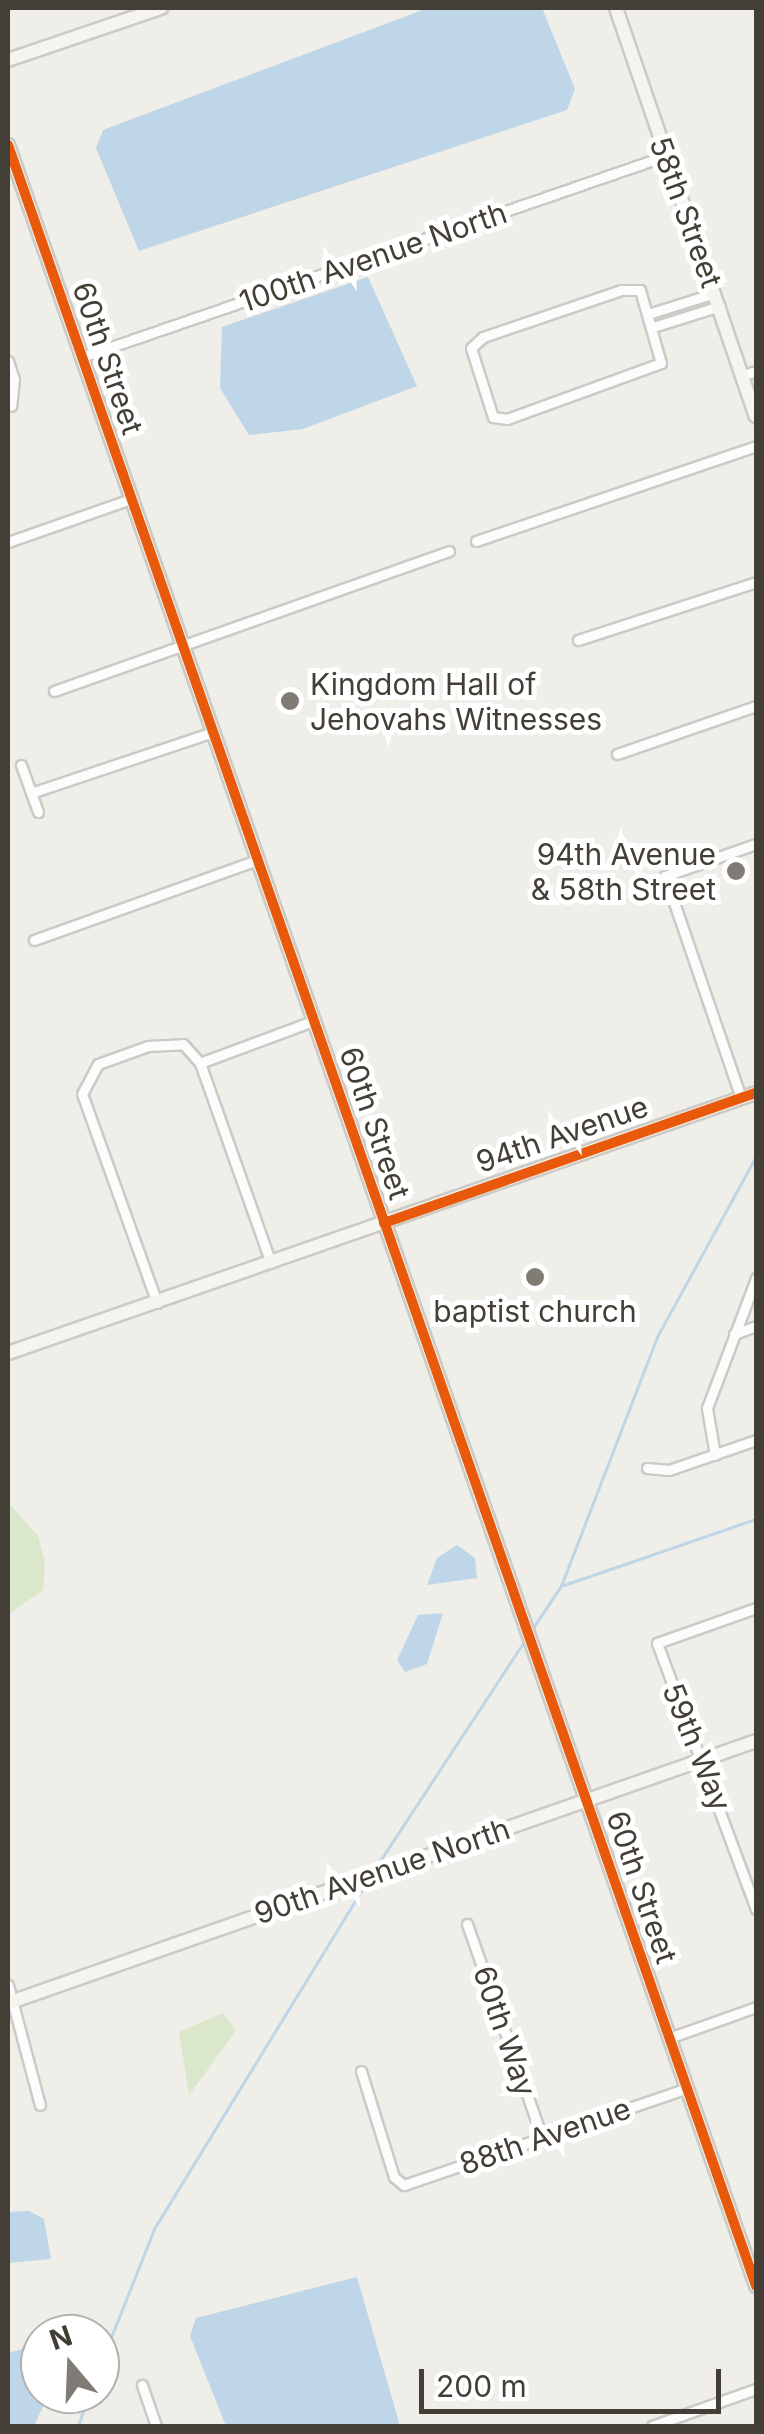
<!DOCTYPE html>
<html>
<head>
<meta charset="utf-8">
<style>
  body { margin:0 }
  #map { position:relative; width:764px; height:2434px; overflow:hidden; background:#efeee9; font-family:Inter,sans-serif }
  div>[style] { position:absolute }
  .green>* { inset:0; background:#dbe7cb }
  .water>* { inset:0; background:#bed6e8 }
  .stream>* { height:2.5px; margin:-1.25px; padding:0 1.25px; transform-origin:1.25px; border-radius:1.25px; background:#bed6e8 }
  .roads { filter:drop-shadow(2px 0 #cbcac5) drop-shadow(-2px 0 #cbcac5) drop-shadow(0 2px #cbcac5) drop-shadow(0 -2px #cbcac5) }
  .street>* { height:9px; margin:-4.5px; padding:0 4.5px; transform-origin:4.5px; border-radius:4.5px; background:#fdfcfc }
  .secondary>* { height:12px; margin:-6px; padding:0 6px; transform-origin:6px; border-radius:6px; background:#f5f4ef }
  .cycleway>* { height:10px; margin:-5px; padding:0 5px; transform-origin:5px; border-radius:5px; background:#e8590c }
  .dots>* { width:28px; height:28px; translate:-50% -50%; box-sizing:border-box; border:5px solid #fff; border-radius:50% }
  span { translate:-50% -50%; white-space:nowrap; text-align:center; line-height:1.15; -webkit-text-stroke:10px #fff; paint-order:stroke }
  .street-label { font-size:30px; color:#443f36 }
  .poi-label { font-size:30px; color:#443f36 }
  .left { translate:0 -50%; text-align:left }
  .right { translate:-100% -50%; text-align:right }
  .frame { position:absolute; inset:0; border:10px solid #443f36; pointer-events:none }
  .north { position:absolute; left:20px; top:2314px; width:100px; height:100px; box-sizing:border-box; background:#fff; border:2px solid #b4b2af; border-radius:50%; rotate:341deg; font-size:28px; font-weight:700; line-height:40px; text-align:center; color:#443f36 }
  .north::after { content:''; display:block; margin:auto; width:35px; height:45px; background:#807c75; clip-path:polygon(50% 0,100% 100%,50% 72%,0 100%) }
  .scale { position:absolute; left:419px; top:2369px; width:302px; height:45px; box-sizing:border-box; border:5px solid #443f36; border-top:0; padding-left:12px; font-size:30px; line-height:35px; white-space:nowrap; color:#443f36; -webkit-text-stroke:8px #fff; paint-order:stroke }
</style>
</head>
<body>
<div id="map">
  <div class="green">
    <div style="clip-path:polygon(8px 1502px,38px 1536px,45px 1563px,43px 1590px,8px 1615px)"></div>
    <div style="clip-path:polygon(223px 2013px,236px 2031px,189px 2095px,179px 2032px)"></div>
  </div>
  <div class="water">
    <div style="clip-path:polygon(428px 8px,542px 8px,575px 89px,567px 110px,139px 251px,96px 148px,103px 130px)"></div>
    <div style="clip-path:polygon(368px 277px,417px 386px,303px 429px,249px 435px,220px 388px,222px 327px)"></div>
    <div style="clip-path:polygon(457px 1545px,475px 1558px,477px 1578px,427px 1585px,437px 1558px)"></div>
    <div style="clip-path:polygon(443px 1613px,427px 1664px,405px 1672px,397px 1660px,418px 1615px)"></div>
    <div style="clip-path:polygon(29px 2211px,44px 2219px,51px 2259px,8px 2263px,8px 2212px)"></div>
    <div style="clip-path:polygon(357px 2277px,400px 2426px,226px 2426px,190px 2336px,196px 2318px)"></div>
    <div style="clip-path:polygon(40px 2344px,40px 2394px,49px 2394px,34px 2426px,8px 2426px,8px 2353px)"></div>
  </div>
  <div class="stream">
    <div style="left:564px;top:1585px;width:203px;rotate:-19deg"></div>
    <div style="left:533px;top:1628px;width:50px;rotate:-56.3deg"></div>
    <div style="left:561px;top:1586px;width:267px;rotate:-68.9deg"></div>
    <div style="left:657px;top:1337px;width:206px;rotate:-61.3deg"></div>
    <div style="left:376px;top:1867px;width:273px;rotate:-56.7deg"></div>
    <div style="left:100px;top:2365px;width:146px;rotate:-68.3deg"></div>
    <div style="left:154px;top:2229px;width:407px;rotate:-58.5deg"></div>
    <div style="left:78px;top:2426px;width:34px;rotate:-71deg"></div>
  </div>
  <div class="roads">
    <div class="street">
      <div style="left:621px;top:290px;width:19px"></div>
      <div style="left:640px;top:290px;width:76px;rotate:74deg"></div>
      <div style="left:661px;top:363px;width:164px;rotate:160deg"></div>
      <div style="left:507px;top:419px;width:14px;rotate:-172deg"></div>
      <div style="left:493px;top:417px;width:72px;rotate:-107.7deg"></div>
      <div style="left:471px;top:348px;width:16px;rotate:-43deg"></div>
      <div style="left:483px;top:337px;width:146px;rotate:-18.8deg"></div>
      <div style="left:648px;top:314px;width:70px;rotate:-17.4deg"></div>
      <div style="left:653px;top:327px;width:70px;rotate:-17.4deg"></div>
      <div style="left:82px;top:357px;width:617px;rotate:-19.02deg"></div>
      <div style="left:8px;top:361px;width:19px;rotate:72deg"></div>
      <div style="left:14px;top:379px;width:27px;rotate:96deg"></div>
      <div style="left:743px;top:375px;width:14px;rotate:-17deg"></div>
      <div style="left:476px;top:541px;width:296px;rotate:-18.7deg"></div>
      <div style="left:8px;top:542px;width:130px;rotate:-19.3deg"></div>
      <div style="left:578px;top:640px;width:187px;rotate:-18deg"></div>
      <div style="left:54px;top:691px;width:419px;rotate:-19.5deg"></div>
      <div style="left:617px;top:754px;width:147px;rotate:-19.1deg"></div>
      <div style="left:21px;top:765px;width:50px;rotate:70.1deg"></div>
      <div style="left:31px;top:793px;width:192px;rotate:-18.5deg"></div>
      <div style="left:34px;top:940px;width:237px;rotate:-19.7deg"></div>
      <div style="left:200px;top:1063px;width:121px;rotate:-20.4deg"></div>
      <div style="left:741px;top:1098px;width:235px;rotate:-108.9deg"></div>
      <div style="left:665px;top:876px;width:96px;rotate:-19.4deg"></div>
      <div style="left:157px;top:1303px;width:222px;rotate:-109.7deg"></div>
      <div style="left:82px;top:1094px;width:34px;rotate:-62deg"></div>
      <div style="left:98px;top:1064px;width:53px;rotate:-19.8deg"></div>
      <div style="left:148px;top:1046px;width:35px;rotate:-3deg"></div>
      <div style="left:183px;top:1044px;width:25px;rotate:48deg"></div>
      <div style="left:200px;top:1063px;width:212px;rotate:70.5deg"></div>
      <div style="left:734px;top:1334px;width:23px;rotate:-20deg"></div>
      <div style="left:715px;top:1455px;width:48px;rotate:-99.7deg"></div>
      <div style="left:707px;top:1408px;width:139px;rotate:-69.3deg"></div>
      <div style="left:647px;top:1468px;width:22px;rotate:5deg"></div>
      <div style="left:669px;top:1470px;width:92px;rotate:-19deg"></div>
      <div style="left:756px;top:1608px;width:105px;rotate:160.5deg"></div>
      <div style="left:657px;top:1643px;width:284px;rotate:69.6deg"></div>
      <div style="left:467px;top:1924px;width:226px;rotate:70.6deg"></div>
      <div style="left:8px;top:1985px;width:124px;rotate:75.1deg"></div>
      <div style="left:669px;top:2038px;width:92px;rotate:-19.6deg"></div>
      <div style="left:361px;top:2071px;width:111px;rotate:72.7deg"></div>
      <div style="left:394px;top:2177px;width:13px;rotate:39deg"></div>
      <div style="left:404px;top:2185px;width:299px;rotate:-18.9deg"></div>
      <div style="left:142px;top:2385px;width:43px;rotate:71.1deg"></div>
      <div style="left:652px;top:2426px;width:110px;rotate:-19.6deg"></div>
    </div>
    <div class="secondary">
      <div style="left:616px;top:8px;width:431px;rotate:71.1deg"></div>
      <div style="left:8px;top:60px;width:162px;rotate:-18.8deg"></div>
      <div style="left:8px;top:145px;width:2268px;rotate:70.74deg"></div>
      <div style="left:8px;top:1353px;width:792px;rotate:-19.17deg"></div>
      <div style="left:8px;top:2003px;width:793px;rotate:-19.3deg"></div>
    </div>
  </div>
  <div class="cycleway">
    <div style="left:8px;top:145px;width:2268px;rotate:70.74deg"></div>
    <div style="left:384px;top:1223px;width:394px;rotate:-19.3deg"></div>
  </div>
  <div class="dots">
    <div style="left:290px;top:701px;background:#807c75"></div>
    <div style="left:736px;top:871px;background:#807c75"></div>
    <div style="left:535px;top:1277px;background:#807c75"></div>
  </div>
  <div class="street-label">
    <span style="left:686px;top:212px;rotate:70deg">58th Street</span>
    <span style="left:373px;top:257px;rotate:-19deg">100th Avenue North</span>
    <span style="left:108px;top:358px;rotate:71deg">60th Street</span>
    <span style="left:375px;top:1123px;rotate:71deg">60th Street</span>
    <span style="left:562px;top:1134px;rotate:-19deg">94th Avenue</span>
    <span style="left:697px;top:1747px;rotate:68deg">59th Way</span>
    <span style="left:382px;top:1871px;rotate:-19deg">90th Avenue North</span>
    <span style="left:642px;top:1887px;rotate:71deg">60th Street</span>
    <span style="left:505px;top:2031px;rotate:71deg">60th Way</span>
    <span style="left:545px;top:2136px;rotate:-19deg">88th Avenue</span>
  </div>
  <div class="poi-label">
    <span class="left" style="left:310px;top:701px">Kingdom Hall of<br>Jehovahs Witnesses</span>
    <span class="right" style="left:716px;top:871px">94th Avenue<br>&amp; 58th Street</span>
    <span style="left:535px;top:1311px">baptist church</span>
  </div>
  <div class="frame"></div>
  <div class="north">N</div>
  <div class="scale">200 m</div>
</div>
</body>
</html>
